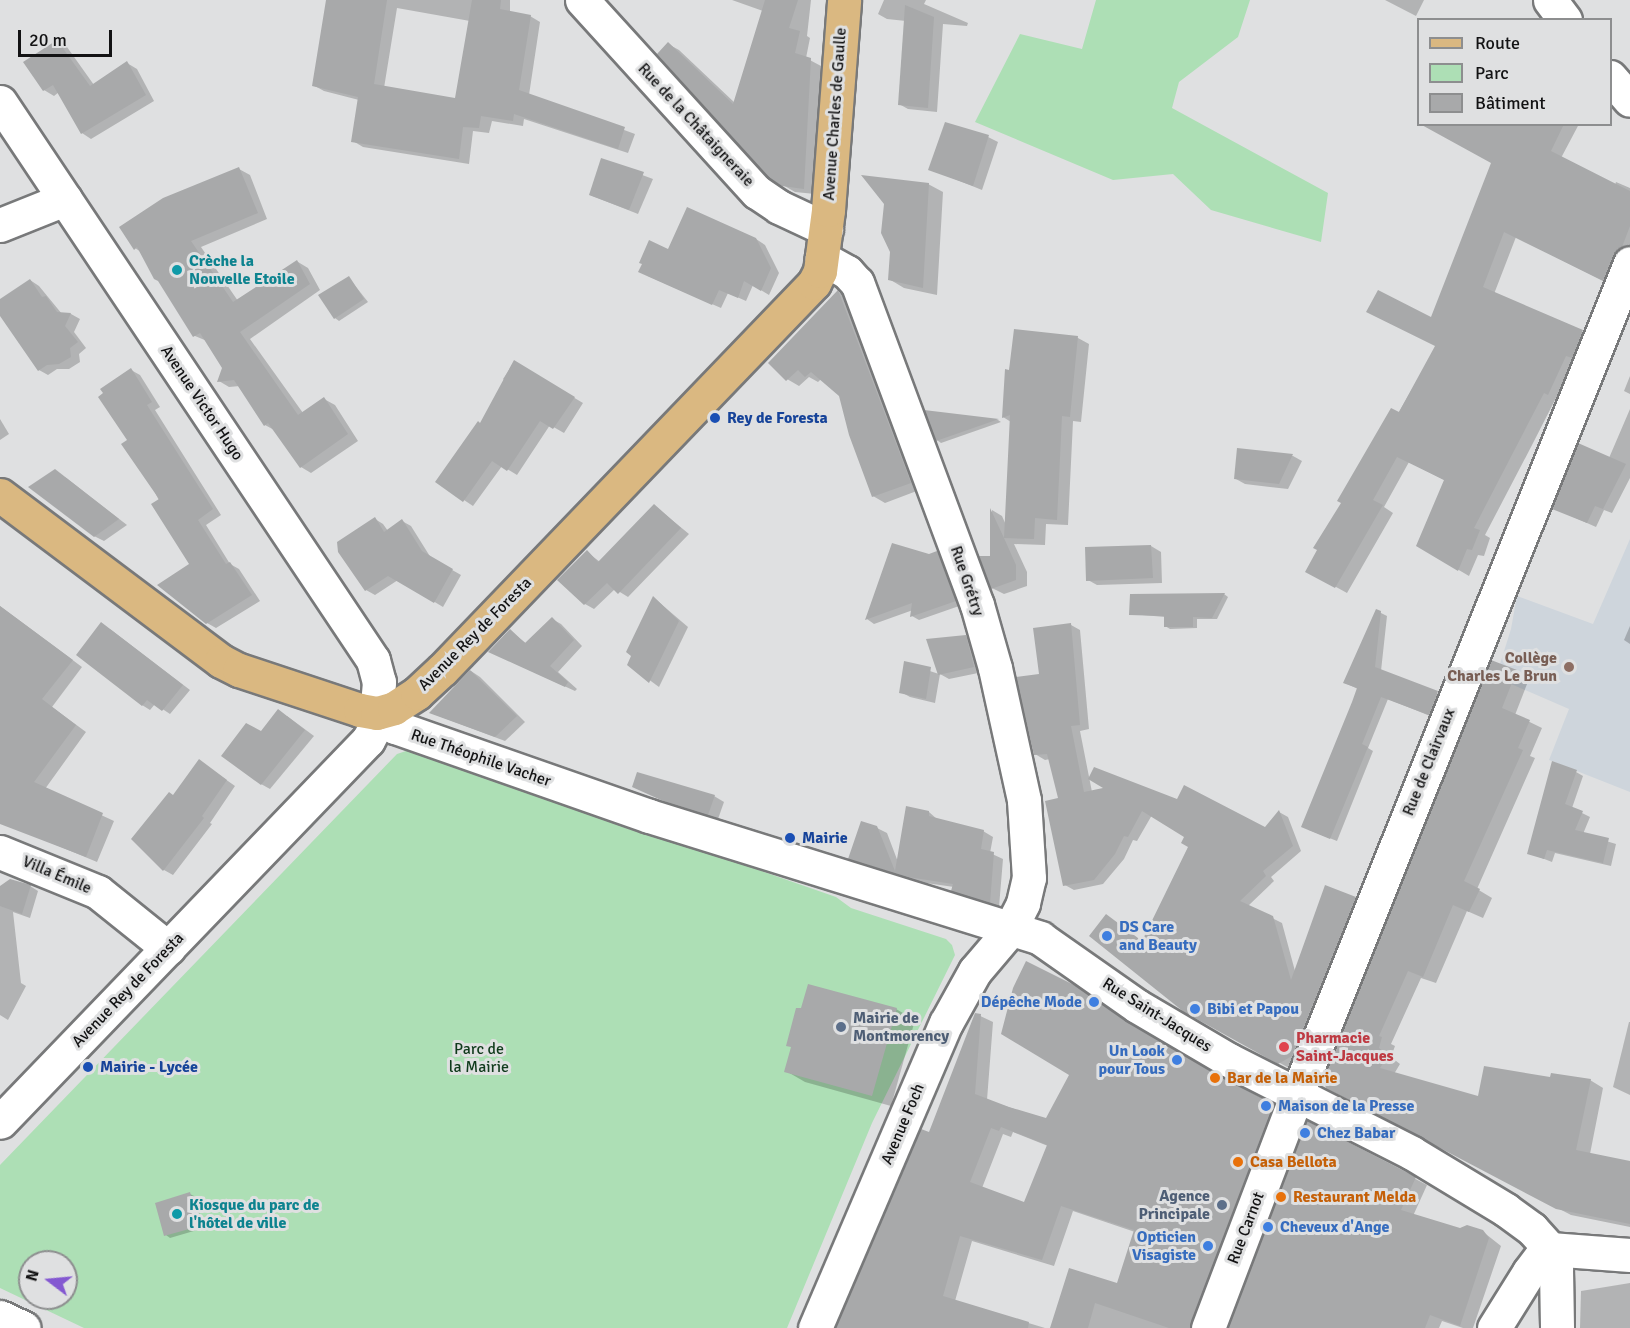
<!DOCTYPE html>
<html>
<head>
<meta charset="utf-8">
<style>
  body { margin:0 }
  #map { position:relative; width:1630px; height:1328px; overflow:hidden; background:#dfe0e1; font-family:Signika,sans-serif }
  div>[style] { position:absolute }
  .built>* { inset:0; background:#ced5dc }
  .green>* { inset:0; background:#addfb5 }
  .shadow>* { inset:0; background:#0003 }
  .building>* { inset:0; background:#a8a9aa }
  .roads { filter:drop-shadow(2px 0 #78797a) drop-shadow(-2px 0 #78797a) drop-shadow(0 2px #78797a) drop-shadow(0 -2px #78797a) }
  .minor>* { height:33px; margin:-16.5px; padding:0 16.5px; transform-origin:16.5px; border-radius:16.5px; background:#fff }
  .major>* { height:33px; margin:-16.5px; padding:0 16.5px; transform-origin:16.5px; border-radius:16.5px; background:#dab881 }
  .dots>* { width:16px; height:16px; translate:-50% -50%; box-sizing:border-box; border:3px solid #dfe0e1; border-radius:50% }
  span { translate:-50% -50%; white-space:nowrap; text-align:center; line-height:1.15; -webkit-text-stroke:6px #dfe0e1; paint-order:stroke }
  .street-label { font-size:16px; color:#131314 }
  .culture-label { font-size:16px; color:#0d838f; font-weight:700 }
  .left { translate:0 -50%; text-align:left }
  .transit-label { font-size:16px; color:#164399; font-weight:700 }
  .education-label { font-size:16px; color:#785e54; font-weight:700 }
  .right { translate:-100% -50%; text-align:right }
  .shop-label { font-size:16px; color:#366cbe; font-weight:700 }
  .service-label { font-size:16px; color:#4e5e75; font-weight:700 }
  .health-label { font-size:16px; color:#be3a42; font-weight:700 }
  .park-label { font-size:16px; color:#103b1c }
  .food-label { font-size:16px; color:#c56008; font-weight:700 }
  .legend { position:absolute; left:1417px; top:18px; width:195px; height:108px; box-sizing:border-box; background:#dfe0e1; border:2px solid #8d8e8f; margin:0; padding:8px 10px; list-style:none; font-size:18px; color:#131314 }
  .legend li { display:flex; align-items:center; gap:12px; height:30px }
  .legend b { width:30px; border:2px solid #8d8e8f }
  .north { position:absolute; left:18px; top:1250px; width:60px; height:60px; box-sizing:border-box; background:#dfe0e1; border:2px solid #8d8e8f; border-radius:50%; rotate:286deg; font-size:16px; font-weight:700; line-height:24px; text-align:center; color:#131314 }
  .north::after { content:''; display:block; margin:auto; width:21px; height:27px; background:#8458d1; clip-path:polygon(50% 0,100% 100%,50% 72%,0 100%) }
  .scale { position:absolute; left:18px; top:30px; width:94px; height:27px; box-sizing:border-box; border:3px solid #131314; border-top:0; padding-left:8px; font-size:18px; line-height:21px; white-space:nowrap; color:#131314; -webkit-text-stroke:4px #dfe0e1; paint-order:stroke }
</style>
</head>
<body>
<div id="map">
  <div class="built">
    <div style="clip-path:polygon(1630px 539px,1630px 792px,1549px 760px,1569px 709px,1511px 684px,1500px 664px,1511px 629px,1517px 596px,1593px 624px)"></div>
  </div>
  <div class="green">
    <div style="clip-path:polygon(1096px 0,1250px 0,1238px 37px,1179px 82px,1172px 108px,1328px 193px,1321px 242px,1211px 210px,1173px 174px,1113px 180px,975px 122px,1020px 34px,1082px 49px)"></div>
    <div style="clip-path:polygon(evenodd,412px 749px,836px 897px,851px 908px,946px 939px,952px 945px,955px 955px,872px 1123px,787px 1328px,84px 1328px,0 1288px,0 1165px,397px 754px,412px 749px,30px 1262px,66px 1262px,66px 1298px,30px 1298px,30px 1262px)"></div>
  </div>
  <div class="shadow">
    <div style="clip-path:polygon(evenodd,328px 0,510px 0,510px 12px,530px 16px,540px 22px,529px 95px,635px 134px,628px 153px,524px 119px,523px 126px,492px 121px,489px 133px,473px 131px,469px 164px,363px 147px,353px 141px,359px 100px,324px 91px,313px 85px,328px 0,397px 8px,470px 21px,456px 100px,384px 88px,397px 8px)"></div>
    <div style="clip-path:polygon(732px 0,811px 0,807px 36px,810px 38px,806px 58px,821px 66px,815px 194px,795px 192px,783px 185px,668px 44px,679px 50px,735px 103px,763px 11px)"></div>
    <div style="clip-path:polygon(884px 0,926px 0,924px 4px,968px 23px,967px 26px,943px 24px,937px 112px,908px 109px,899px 104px,906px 21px,887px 19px,878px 14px)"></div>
    <div style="clip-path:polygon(1385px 0,1424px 0,1416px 16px)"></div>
    <div style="clip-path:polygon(57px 41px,67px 47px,94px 85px,127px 63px,137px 69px,154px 101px,91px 139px,82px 133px,59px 92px,54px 96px,44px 90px)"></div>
    <div style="clip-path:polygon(1462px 124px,1579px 124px,1561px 158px,1615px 185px,1616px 182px,1630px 188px,1630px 256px,1614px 286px,1516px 237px,1494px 294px,1593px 338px,1560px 401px,1556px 398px,1531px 447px,1485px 535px,1490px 538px,1484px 556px,1478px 555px,1469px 576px,1418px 546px,1446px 481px,1409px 462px,1384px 507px,1393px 513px,1347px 593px,1307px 571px,1437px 346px,1432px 319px,1493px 162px)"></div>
    <div style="clip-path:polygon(988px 137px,998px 142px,982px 190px,930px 169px)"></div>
    <div style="clip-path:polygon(602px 160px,653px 179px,638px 214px,590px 195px)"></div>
    <div style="clip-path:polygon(239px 169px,250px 175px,267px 219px,201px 247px,238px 301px,298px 262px,308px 268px,320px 290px,250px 339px,303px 413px,324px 399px,335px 405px,358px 441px,311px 473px,301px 467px,276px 431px,265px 425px,240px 386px,229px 387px,219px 381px,224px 368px,207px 341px,195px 336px,141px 252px,135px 248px)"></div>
    <div style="clip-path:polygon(928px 184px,943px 192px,937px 295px,904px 288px,889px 279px,891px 251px,885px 203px)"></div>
    <div style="clip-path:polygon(756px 239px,765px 245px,779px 273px,769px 295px,753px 285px,746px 301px,728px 293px,721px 308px,648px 276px,669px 251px)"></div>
    <div style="clip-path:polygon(349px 278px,368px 302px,339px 321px,335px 318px)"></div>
    <div style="clip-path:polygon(30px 280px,39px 286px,62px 314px,71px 314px,80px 319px,74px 332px,86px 348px,79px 354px,80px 362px,69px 369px,57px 369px,48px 375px,39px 370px,0 313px,0 301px)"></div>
    <div style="clip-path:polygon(838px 292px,850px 299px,922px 489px,885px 503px,873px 496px,841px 396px,821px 379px,818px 382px,809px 377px,799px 386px,787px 379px)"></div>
    <div style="clip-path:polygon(1015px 330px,1078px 338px,1089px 344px,1081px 422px,1073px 421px,1068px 525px,1046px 524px,1045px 545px,1014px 544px,1027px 572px,1027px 586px,1004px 594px,992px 588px,992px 510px,1002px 516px,1006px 525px,1011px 422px,1003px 417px)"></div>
    <div style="clip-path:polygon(514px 362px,583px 403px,564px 433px,550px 425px,517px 475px,502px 466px,473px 506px,464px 500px,506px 382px,503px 379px)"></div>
    <div style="clip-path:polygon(131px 370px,140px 375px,160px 407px,155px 410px,221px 515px,206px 525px,230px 564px,239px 569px,260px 601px,216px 628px,207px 623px,191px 565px,129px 440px)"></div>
    <div style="clip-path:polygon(1630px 376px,1630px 394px,1624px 391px)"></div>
    <div style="clip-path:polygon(1630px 409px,1630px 478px,1612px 513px,1604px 510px,1596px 527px,1553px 508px,1609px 458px)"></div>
    <div style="clip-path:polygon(927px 412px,998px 420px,1001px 422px,941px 443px,937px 440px)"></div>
    <div style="clip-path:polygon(0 419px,9px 434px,0 440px)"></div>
    <div style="clip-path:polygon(1239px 449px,1293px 456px,1302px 461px,1288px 489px,1245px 484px,1236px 479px)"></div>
    <div style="clip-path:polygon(65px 477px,127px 525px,104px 541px,94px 536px)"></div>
    <div style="clip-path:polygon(655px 506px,689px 534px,628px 597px,615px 589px,594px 609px,585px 604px,587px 552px,600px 562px)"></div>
    <div style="clip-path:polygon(375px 519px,383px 524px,388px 531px,402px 521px,411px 526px,431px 558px,461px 575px,443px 607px,398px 580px,375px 595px,366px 590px)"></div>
    <div style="clip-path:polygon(893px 545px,929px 555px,937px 552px,944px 557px,962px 605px,919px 620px,912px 616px,913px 610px,874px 624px,867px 619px)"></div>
    <div style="clip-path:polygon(1151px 546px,1161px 552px,1162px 583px,1097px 585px,1088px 580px)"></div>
    <div style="clip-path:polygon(1224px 594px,1228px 597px,1217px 619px,1197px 619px,1197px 628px,1170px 629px,1165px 626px,1165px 617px,1131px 614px,1131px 595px)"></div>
    <div style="clip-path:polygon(654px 598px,688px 627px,659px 687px,629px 665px)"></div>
    <div style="clip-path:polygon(0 606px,82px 667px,52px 707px,86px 732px,45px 789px,114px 821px,97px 862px,13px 827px,0 798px)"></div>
    <div style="clip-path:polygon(1377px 611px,1387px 616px,1381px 671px,1444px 696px,1435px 718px,1388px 699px,1368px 748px,1373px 751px,1337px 841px,1309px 830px,1358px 689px,1345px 683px)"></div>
    <div style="clip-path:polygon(552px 619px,561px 624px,582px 646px,558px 672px,577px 689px,575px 691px,499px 656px,510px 631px,527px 644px)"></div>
    <div style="clip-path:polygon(1071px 625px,1080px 630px,1089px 729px,1080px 731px,1092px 792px,1177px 801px,1266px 829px,1279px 812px,1288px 817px,1301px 851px,1271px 877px,1274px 881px,1248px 906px,1282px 923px,1295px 971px,1355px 899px,1364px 904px,1301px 1061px,1289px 1068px,1184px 1010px,1143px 942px,1189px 846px,1186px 837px,1152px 815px,1137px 841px,1133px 840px,1124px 859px,1103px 884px,1074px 890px,1065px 885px,1060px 799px,1050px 759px,1045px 760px,1035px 754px,1040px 676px)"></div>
    <div style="clip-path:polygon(1630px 626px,1630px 644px,1624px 640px)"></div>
    <div style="clip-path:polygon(110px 629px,190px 690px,170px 714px,155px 704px,150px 710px,142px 705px)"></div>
    <div style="clip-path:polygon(966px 636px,975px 642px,983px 672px,949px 679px,940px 674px,935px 703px,910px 697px,901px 692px,905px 663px,939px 674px)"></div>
    <div style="clip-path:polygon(471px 671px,480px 677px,525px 722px,505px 741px,431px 713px)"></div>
    <div style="clip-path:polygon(1516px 671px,1529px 679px,1515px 715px,1542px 728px,1530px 756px,1535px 758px,1477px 889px,1492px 898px,1483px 918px,1467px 911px,1436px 983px,1421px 978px,1391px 1044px,1395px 1046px,1391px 1057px,1400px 1064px,1394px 1074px,1479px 1098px,1551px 1079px,1590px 1080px,1603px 1088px,1590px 1154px,1630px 1162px,1630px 1227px,1571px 1215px,1341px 1095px)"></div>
    <div style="clip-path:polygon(287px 716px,314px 736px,270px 789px,261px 784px,261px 733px)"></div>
    <div style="clip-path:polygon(208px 767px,235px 786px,210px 823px,212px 824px,173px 875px,164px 870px,133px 839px,174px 797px)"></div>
    <div style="clip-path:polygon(1576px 772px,1583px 776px,1572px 808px,1590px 817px,1583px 834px,1616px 844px,1611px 866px,1555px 853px,1552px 862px,1529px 853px)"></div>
    <div style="clip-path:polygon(634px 786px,714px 796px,724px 802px,718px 819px,672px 805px)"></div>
    <div style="clip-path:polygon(929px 812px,938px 820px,983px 831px,993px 837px,990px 853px,1003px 859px,999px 907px,962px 895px,953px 890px,954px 887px,919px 882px,850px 858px,877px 828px,887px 833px,898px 862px)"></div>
    <div style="clip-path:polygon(30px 886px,38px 891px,30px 918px,13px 912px,21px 983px,26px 986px,8px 1020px,0 1015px,0 897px)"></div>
    <div style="clip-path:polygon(896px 1009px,915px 1020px,891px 1106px,805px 1082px,786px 1071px)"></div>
    <div style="clip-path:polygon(evenodd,976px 1014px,993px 1022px,987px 1100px,1047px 1120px,1140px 1031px,1284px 1112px,1202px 1328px,1051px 1328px,1118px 1285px,1135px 1232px,1073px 1211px,1054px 1266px,972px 1241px,955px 1301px,1045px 1328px,836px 1328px,930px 1134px,976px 1014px,1013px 1132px,1048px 1146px,1025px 1204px,982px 1188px,1003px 1134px,1011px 1137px,1013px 1132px)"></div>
    <div style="clip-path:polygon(1629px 1022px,1630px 1022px,1630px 1095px,1613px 1087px)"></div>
    <div style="clip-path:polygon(1308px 1123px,1427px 1185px,1413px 1216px,1460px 1230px,1482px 1231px,1501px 1246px,1473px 1328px,1463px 1328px,1442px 1321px,1439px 1328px,1230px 1328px)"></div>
    <div style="clip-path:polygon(190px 1194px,194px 1196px,204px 1228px,170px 1238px,166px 1235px)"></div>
    <div style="clip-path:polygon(1630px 1283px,1630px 1328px,1580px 1328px,1581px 1291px)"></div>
  </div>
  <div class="building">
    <div style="clip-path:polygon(326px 0,387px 0,374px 84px,455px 98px,472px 0,501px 0,500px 9px,531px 15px,519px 90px,625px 127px,618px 149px,514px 114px,513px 121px,481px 116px,479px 128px,463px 127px,459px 159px,351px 142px,358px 97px,312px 86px)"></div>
    <div style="clip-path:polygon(765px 0,798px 0,789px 28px,800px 31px,795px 53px,811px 58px,804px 189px,782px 186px,769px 178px,657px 54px,668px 42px,733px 104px)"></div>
    <div style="clip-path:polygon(905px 5px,934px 17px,928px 108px,898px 105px)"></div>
    <div style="clip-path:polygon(57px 40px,90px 86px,127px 61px,146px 95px,81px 134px,53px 85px,43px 91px,23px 62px)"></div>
    <div style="clip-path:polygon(945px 122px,989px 135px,973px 186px,928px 170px)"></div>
    <div style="clip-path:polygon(1420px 124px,1564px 124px,1551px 151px,1630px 191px,1630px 226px,1622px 247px,1613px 256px,1603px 281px,1504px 232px,1483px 287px,1583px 330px,1572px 358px,1566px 356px,1548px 395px,1544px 393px,1474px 528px,1480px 530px,1472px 550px,1467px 549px,1458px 571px,1416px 546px,1444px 480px,1397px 457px,1373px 500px,1383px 505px,1335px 588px,1305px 572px,1317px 550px,1313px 548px,1341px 503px,1337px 501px,1391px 408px,1399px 412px,1435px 346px,1366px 312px,1378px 290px,1431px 317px,1491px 163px)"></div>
    <div style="clip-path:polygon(601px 158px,644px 172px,629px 210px,589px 195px)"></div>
    <div style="clip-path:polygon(239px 167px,258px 213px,191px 241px,233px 302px,297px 260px,310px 284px,240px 332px,298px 415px,324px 397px,348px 434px,300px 468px,268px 423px,264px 426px,234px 380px,217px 382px,222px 368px,200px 333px,193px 337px,158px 281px,154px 279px,137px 247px,134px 250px,119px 227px,163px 198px)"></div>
    <div style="clip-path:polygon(861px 175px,929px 183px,923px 288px,888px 280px,890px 252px,881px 233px,884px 204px)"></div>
    <div style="clip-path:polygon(687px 207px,756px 238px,771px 268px,761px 291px,744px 281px,738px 298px,719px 290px,712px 305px,638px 272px,642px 264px,639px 263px,649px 240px,668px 249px)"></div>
    <div style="clip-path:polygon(349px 276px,364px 299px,334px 319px,318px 295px)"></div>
    <div style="clip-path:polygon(30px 279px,42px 297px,46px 296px,57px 312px,71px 313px,65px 326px,78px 342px,70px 348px,71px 357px,59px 364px,47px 365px,38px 371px,0 316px,0 299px)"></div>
    <div style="clip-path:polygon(838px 290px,911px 483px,872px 497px,849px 435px,839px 396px,811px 372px,805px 377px,798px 370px,786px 381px,768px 363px)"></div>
    <div style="clip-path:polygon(1014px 329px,1078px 336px,1070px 417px,1062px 416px,1057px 520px,1035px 518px,1034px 539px,1004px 538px,1016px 565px,1016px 580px,991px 589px,979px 556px,990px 556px,990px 508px,1004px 538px,1010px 415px,1002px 418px,1005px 369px,1009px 370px)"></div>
    <div style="clip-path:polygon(514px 360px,575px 397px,553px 429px,540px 421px,507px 471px,492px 461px,463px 502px,435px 482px,478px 421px,480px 423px)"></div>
    <div style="clip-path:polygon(131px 368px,152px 402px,147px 405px,213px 509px,198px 520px,226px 564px,230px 562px,252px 595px,206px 624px,157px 585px,189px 564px,151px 504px,159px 499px,121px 444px,127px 440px,98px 397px,103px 393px,100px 389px)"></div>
    <div style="clip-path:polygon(924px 410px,999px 419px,936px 441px)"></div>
    <div style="clip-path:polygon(1578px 443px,1626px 464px,1603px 509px,1595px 506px,1587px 523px,1552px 509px)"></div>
    <div style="clip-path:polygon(1237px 448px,1293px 454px,1279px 484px,1234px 479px)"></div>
    <div style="clip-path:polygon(55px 469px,119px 519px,94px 537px,28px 487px)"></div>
    <div style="clip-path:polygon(654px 504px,681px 528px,618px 594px,607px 583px,584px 605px,557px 580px,587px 550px,598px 562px)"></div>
    <div style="clip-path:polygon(375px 517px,384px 532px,402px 519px,422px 551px,453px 569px,434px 603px,388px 576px,365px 591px,338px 552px,337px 542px)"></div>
    <div style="clip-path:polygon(892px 543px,929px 554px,937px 551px,956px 601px,910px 617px,912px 603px,865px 620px)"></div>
    <div style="clip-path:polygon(1151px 545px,1153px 578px,1086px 581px,1085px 547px)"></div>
    <div style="clip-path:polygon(1225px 593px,1212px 618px,1193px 617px,1193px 627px,1164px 627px,1164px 616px,1129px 615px,1130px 594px)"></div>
    <div style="clip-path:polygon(653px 596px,679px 621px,649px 683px,627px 665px,631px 656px,626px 652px)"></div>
    <div style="clip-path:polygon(0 606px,73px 660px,42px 699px,76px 725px,34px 782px,103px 813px,86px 857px,0 824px)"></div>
    <div style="clip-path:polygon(1376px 609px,1381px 611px,1375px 667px,1438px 691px,1429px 715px,1381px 697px,1362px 744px,1368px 747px,1330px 839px,1301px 827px,1352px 702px,1357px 688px,1343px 683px)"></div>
    <div style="clip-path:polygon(552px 617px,574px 640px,550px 666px,568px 682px,565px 687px,488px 652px,510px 629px,525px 643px)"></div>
    <div style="clip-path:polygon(101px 622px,183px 685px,162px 711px,147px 700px,142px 706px,76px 655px)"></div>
    <div style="clip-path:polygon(1071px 623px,1080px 725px,1071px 726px,1084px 792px,1103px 788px,1088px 779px,1094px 767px,1177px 799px,1184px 785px,1265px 827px,1279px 810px,1293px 846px,1263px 871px,1266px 876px,1240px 901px,1273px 916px,1291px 980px,1325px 885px,1356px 897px,1292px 1056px,1278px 1064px,1184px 1012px,1089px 936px,1106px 914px,1142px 941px,1188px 847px,1181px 843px,1184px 837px,1142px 811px,1128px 837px,1124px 836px,1115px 854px,1094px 880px,1063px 886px,1045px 801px,1058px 798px,1047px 754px,1034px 755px,1016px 677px,1039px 674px,1033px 628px)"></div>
    <div style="clip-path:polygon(966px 635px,974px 667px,938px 675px,926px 639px)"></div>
    <div style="clip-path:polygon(1491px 660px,1517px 670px,1502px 708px,1530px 720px,1518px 748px,1523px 750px,1464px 881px,1480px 889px,1469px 912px,1453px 905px,1423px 977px,1408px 971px,1379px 1036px,1382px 1037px,1379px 1048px,1388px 1055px,1380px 1068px,1478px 1096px,1484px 1066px,1550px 1077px,1551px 1073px,1591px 1079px,1576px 1150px,1630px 1161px,1630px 1224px,1556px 1209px,1326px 1088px,1323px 1079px)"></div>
    <div style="clip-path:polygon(904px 661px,931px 667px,926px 699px,899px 693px)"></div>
    <div style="clip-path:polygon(470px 670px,517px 716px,495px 737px,429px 713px)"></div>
    <div style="clip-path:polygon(278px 709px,305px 730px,261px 785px,221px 756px,246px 723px,261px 731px)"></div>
    <div style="clip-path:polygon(199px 759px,227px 780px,202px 816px,204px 818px,163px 871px,131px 839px,169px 792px,173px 795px)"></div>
    <div style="clip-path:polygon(1552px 761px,1577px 770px,1565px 804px,1583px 811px,1575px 830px,1609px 838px,1603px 863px,1547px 850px,1544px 859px,1527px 854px)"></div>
    <div style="clip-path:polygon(637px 772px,715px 795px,708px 815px,661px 800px,632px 787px)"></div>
    <div style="clip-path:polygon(906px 806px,929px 811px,929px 816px,984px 830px,981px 849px,994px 852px,990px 903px,951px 891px,953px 884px,908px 877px,848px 859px,861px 821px,877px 826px,895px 871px)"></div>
    <div style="clip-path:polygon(10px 879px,31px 885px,22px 914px,0 906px,0 886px)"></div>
    <div style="clip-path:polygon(evenodd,1026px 961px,1076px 986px,1128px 1022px,1220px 1076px,1273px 1104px,1190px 1328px,1169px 1328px,1095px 1303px,1088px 1328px,1050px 1328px,1069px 1268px,1117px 1283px,1134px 1230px,1061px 1206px,1042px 1260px,960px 1236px,943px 1296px,1029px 1322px,1028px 1328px,835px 1328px,921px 1129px,929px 1132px,975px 1013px,981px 1014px,975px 1094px,1009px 1107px,1046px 1118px,1069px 1075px,1001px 1034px,1013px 988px,1026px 961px,1001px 1127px,1047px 1145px,1024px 1202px,970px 1182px,991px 1128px,999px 1131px,1001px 1127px)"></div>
    <div style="clip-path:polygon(808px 984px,897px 1008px,872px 1096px,784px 1072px,791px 1047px,786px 1046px,796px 1008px,801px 1008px)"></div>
    <div style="clip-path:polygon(1307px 1121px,1416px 1177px,1401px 1210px,1460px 1228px,1467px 1225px,1483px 1230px,1489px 1238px,1460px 1326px,1430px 1315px,1425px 1328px,1228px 1328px)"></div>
    <div style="clip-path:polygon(190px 1192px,200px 1226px,164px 1236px,155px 1203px)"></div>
  </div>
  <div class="roads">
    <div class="minor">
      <div style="left:582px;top:0;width:260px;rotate:47.7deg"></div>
      <div style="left:757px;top:192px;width:27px;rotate:34deg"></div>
      <div style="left:779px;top:207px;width:52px;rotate:25.1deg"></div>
      <div style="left:1550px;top:0;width:25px;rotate:53deg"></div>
      <div style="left:1610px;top:77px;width:30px;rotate:49deg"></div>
      <div style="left:0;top:102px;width:671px;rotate:56.24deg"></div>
      <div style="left:373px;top:660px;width:23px;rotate:75deg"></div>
      <div style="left:379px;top:682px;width:45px;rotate:95.1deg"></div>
      <div style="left:375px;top:727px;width:15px;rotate:118deg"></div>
      <div style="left:368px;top:740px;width:530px;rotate:133.93deg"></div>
      <div style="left:0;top:225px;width:70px;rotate:-21.8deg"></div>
      <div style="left:377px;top:713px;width:23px;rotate:38deg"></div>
      <div style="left:395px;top:727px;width:269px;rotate:19.3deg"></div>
      <div style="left:649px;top:816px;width:410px;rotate:17.3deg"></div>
      <div style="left:1040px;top:938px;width:118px;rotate:35deg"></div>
      <div style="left:1137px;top:1006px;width:107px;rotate:30.4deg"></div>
      <div style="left:1229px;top:1060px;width:205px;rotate:26.9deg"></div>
      <div style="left:1412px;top:1153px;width:110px;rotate:31.2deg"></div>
      <div style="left:1506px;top:1210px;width:32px;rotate:36deg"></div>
      <div style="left:1532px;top:1229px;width:27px;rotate:48deg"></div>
      <div style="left:1550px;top:1249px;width:21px;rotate:73deg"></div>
      <div style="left:1556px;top:1269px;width:59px;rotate:89deg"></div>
      <div style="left:0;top:852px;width:106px;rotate:22.2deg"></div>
      <div style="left:98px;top:892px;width:90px;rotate:38.7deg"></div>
      <div style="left:1550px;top:1249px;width:80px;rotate:4.3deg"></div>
      <div style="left:0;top:1317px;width:26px;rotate:25deg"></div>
      <div style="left:815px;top:1328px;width:332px;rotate:-66.8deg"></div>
      <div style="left:946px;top:1023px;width:60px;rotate:-60.9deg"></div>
      <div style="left:975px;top:971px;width:52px;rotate:-49.6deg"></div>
      <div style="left:1009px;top:931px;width:31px;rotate:-63deg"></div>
      <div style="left:1023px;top:903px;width:26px;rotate:-77deg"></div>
      <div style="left:1029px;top:878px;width:78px;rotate:-93.7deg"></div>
      <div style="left:1024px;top:800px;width:135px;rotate:-102.4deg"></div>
      <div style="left:995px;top:668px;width:66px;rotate:-105.9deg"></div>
      <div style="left:977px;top:605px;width:344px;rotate:-110.4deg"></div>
      <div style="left:857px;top:283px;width:15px;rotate:-132deg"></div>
      <div style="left:847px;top:272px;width:29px;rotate:-151deg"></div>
      <div style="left:1208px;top:1328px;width:250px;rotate:-69.2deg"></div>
      <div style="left:1297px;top:1094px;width:895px;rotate:-68.16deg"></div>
      <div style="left:1494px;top:1328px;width:66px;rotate:-58deg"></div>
      <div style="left:1529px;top:1272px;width:20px;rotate:-53deg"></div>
      <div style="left:1541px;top:1256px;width:11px;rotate:-38deg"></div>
    </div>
    <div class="major">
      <div style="left:0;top:495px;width:276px;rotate:36.9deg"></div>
      <div style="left:221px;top:661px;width:20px;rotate:27deg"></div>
      <div style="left:239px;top:670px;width:127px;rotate:18.3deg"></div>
      <div style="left:360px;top:710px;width:17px;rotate:10deg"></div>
      <div style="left:377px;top:713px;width:18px;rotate:-16deg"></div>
      <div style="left:394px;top:708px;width:27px;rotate:-33deg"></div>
      <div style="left:417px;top:693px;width:34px;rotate:-43deg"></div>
      <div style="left:442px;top:670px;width:537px;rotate:-46.13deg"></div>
      <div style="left:814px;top:283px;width:13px;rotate:-63deg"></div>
      <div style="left:820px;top:271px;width:62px;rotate:-82.5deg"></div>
      <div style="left:828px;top:210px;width:211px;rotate:-85.6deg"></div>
    </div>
  </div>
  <div class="dots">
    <div style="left:177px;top:270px;background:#0f9aa8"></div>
    <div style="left:715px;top:418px;background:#1a4fb4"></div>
    <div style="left:1569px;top:667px;background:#8d6e63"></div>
    <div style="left:790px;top:838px;background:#1a4fb4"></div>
    <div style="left:1107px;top:936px;background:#3f7fe0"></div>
    <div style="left:1094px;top:1002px;background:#3f7fe0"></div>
    <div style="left:1195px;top:1009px;background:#3f7fe0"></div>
    <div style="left:841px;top:1027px;background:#5c6f8a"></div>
    <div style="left:1284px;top:1047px;background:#e0444e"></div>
    <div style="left:1177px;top:1060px;background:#3f7fe0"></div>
    <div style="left:88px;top:1067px;background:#1a4fb4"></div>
    <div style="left:1215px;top:1078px;background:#e8710a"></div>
    <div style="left:1266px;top:1106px;background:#3f7fe0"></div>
    <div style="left:1305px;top:1133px;background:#3f7fe0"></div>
    <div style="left:1238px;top:1162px;background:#e8710a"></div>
    <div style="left:1281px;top:1197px;background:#e8710a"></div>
    <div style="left:1222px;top:1205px;background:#5c6f8a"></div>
    <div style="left:177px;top:1214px;background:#0f9aa8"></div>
    <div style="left:1268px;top:1227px;background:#3f7fe0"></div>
    <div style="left:1208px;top:1246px;background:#3f7fe0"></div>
  </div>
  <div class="street-label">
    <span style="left:835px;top:114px;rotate:-86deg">Avenue Charles de Gaulle</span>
    <span style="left:696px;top:125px;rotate:47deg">Rue de la Châtaigneraie</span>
    <span style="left:202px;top:403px;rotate:56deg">Avenue Victor Hugo</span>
    <span style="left:967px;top:581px;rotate:71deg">Rue Grétry</span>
    <span style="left:475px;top:634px;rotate:-45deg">Avenue Rey de Foresta</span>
    <span style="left:481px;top:758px;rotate:19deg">Rue Théophile Vacher</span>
    <span style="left:1429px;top:762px;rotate:-68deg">Rue de Clairvaux</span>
    <span style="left:57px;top:875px;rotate:23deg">Villa Émile</span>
    <span style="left:128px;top:990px;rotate:-46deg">Avenue Rey de Foresta</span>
    <span style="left:1157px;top:1015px;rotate:32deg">Rue Saint-Jacques</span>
    <span style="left:903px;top:1124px;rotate:-67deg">Avenue Foch</span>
    <span style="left:1246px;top:1228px;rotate:-69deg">Rue Carnot</span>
  </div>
  <div class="culture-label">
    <span class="left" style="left:189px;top:270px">Crèche la<br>Nouvelle Etoile</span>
    <span class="left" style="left:189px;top:1214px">Kiosque du parc de<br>l'hôtel de ville</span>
  </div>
  <div class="transit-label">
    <span class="left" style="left:727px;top:418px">Rey de Foresta</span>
    <span class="left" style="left:802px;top:838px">Mairie</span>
    <span class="left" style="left:100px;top:1067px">Mairie - Lycée</span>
  </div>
  <div class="education-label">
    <span class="right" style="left:1557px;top:667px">Collège<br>Charles Le Brun</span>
  </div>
  <div class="shop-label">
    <span class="left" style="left:1119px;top:936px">DS Care<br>and Beauty</span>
    <span class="right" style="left:1082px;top:1002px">Dépêche Mode</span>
    <span class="left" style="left:1207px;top:1009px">Bibi et Papou</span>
    <span class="right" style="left:1165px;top:1060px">Un Look<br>pour Tous</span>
    <span class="left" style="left:1278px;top:1106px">Maison de la Presse</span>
    <span class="left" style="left:1317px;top:1133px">Chez Babar</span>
    <span class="left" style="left:1280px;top:1227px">Cheveux d'Ange</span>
    <span class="right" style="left:1196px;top:1246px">Opticien<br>Visagiste</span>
  </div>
  <div class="service-label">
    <span class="left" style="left:853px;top:1027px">Mairie de<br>Montmorency</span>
    <span class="right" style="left:1210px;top:1205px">Agence<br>Principale</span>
  </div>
  <div class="health-label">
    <span class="left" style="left:1296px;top:1047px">Pharmacie<br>Saint-Jacques</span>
  </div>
  <div class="park-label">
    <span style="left:479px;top:1058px">Parc de<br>la Mairie</span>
  </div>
  <div class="food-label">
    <span class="left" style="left:1227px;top:1078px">Bar de la Mairie</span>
    <span class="left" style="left:1250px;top:1162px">Casa Bellota</span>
    <span class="left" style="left:1293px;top:1197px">Restaurant Melda</span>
  </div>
  <ul class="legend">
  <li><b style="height:8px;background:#dab881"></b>Route</li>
  <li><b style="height:16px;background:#addfb5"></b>Parc</li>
  <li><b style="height:16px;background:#a8a9aa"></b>Bâtiment</li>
  </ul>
  <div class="north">N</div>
  <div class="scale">20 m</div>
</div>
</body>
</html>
